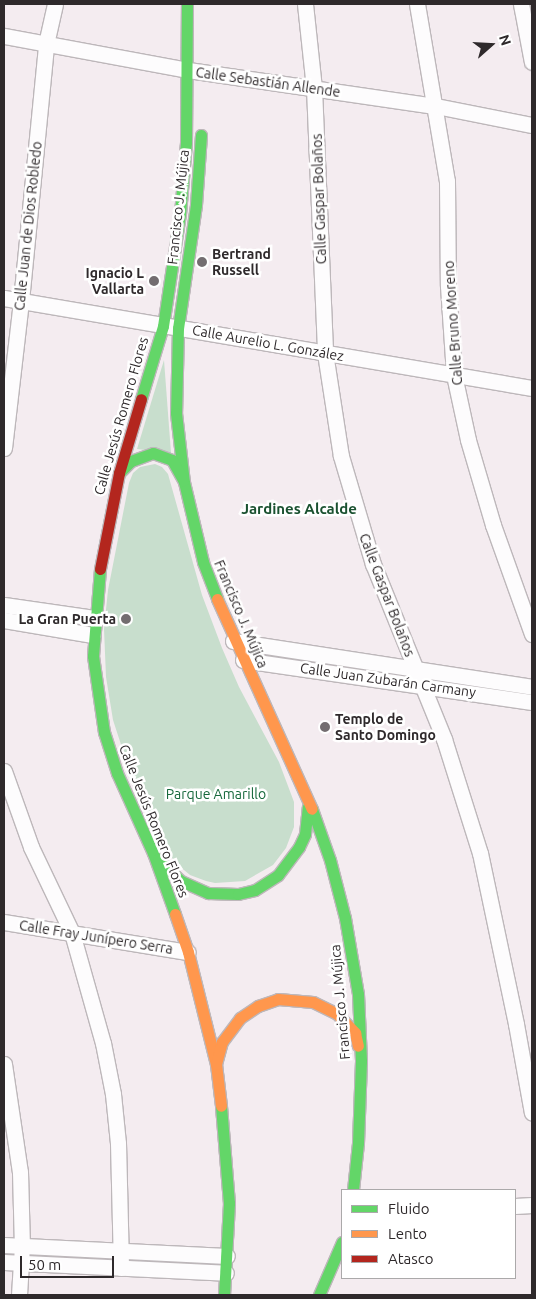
<!DOCTYPE html>
<html>
<head>
<meta charset="utf-8">
<style>
  body { margin:0 }
  #map { position:relative; width:536px; height:1299px; overflow:hidden; background:#f4ecf0; font-family:Ubuntu,sans-serif }
  div>[style] { position:absolute }
  .green>* { inset:0; background:#c8decd }
  .roads { filter:drop-shadow(1px 0 #bdb7ba) drop-shadow(-1px 0 #bdb7ba) drop-shadow(0 1px #bdb7ba) drop-shadow(0 -1px #bdb7ba) }
  .street>* { height:15px; margin:-7.5px; padding:0 7.5px; transform-origin:7.5px; border-radius:7.5px; background:#fdfcfd }
  .fast>* { height:11px; margin:-5.5px; padding:0 5.5px; transform-origin:5.5px; border-radius:5.5px; background:#63d668 }
  .slow>* { height:11px; margin:-5.5px; padding:0 5.5px; transform-origin:5.5px; border-radius:5.5px; background:#ff974d }
  .jam>* { height:11px; margin:-5.5px; padding:0 5.5px; transform-origin:5.5px; border-radius:5.5px; background:#b3261e }
  .dots>* { width:14px; height:14px; translate:-50% -50%; box-sizing:border-box; border:2px solid #fff; border-radius:50% }
  span { translate:-50% -50%; white-space:nowrap; text-align:center; line-height:1.15; -webkit-text-stroke:5px #fff; paint-order:stroke }
  .street-label { font-size:14px; color:#2e292b }
  .poi-label { font-size:14px; color:#2e292b; font-weight:700 }
  .left { translate:0 -50%; text-align:left }
  .right { translate:-100% -50%; text-align:right }
  .park-label { font-size:14px; color:#16683b }
  .neighbourhood-label { font-size:15px; color:#1a5130; font-weight:700 }
  .frame { position:absolute; inset:0; border:5px solid #2e292b; pointer-events:none }
  .legend { position:absolute; left:341px; top:1189px; width:175px; height:90px; box-sizing:border-box; background:#fff; border:1px solid #aba9aa; margin:0; padding:6px 9px; list-style:none; font-size:15px; color:#2e292b }
  .legend li { display:flex; align-items:center; gap:10px; height:25px }
  .legend b { width:25px; border:1px solid #aba9aa }
  .north { position:absolute; left:466px; top:20px; width:50px; height:50px; -webkit-text-stroke:4px #fff; paint-order:stroke; rotate:71deg; font-size:14px; font-weight:700; line-height:20px; text-align:center; color:#2e292b }
  .north::after { content:''; display:block; margin:auto; width:18px; height:22px; background:#2e292b; clip-path:polygon(50% 0,100% 100%,50% 72%,0 100%) }
  .scale { position:absolute; left:20px; top:1256px; width:94px; height:22px; box-sizing:border-box; border:2px solid #2e292b; border-top:0; padding-left:6px; font-size:15px; line-height:18px; white-space:nowrap; color:#2e292b; -webkit-text-stroke:4px #fff; paint-order:stroke }
</style>
</head>
<body>
<div id="map">
  <div class="green">
    <div style="clip-path:polygon(164px 360px,171px 453px,137px 449px)"></div>
    <div style="clip-path:polygon(155px 464px,162px 467px,168px 474px,202px 595px,222px 648px,239px 687px,279px 762px,294px 802px,294px 827px,286px 848px,273px 865px,245px 881px,215px 883px,206px 881px,190px 875px,178px 865px,164px 848px,142px 801px,126px 760px,113px 720px,106px 677px,104px 629px,108px 590px,129px 483px,133px 473px,140px 467px)"></div>
  </div>
  <div class="roads">
    <div class="street">
      <div style="left:305px;top:4px;width:84px;rotate:83.9deg"></div>
      <div style="left:314px;top:88px;width:265px;rotate:87.6deg"></div>
      <div style="left:325px;top:353px;width:104px;rotate:81.2deg"></div>
      <div style="left:341px;top:456px;width:113px;rotate:73.5deg"></div>
      <div style="left:373px;top:564px;width:189px;rotate:67.9deg"></div>
      <div style="left:444px;top:739px;width:120px;rotate:72.5deg"></div>
      <div style="left:480px;top:853px;width:175px;rotate:78.1deg"></div>
      <div style="left:516px;top:1024px;width:90px;rotate:79.8deg"></div>
      <div style="left:417px;top:4px;width:180px;rotate:80.4deg"></div>
      <div style="left:447px;top:181px;width:105px;rotate:89.5deg"></div>
      <div style="left:448px;top:286px;width:89px;rotate:86.1deg"></div>
      <div style="left:454px;top:375px;width:66px;rotate:77.8deg"></div>
      <div style="left:468px;top:440px;width:89px;rotate:73.6deg"></div>
      <div style="left:493px;top:525px;width:116px;rotate:70.3deg"></div>
      <div style="left:521px;top:4px;width:59px;rotate:79.3deg"></div>
      <div style="left:4px;top:36px;width:187px;rotate:10.5deg"></div>
      <div style="left:188px;top:70px;width:251px;rotate:8.3deg"></div>
      <div style="left:436px;top:106px;width:98px;rotate:11.2deg"></div>
      <div style="left:4px;top:298px;width:536px;rotate:9.67deg"></div>
      <div style="left:4px;top:448px;width:148px;rotate:-83.4deg"></div>
      <div style="left:21px;top:301px;width:258px;rotate:-84.4deg"></div>
      <div style="left:46px;top:44px;width:41px;rotate:-77.3deg"></div>
      <div style="left:4px;top:605px;width:91px;rotate:8.2deg"></div>
      <div style="left:4px;top:620px;width:90px;rotate:9.6deg"></div>
      <div style="left:233px;top:641px;width:303px;rotate:8.7deg"></div>
      <div style="left:243px;top:660px;width:292px;rotate:8.3deg"></div>
      <div style="left:4px;top:771px;width:81px;rotate:70.4deg"></div>
      <div style="left:31px;top:847px;width:95px;rotate:64.5deg"></div>
      <div style="left:72px;top:933px;width:114px;rotate:74.3deg"></div>
      <div style="left:103px;top:1043px;width:52px;rotate:78.9deg"></div>
      <div style="left:113px;top:1094px;width:49px;rotate:84.2deg"></div>
      <div style="left:118px;top:1143px;width:125px;rotate:88.6deg"></div>
      <div style="left:4px;top:922px;width:186px;rotate:9.3deg"></div>
      <div style="left:4px;top:1064px;width:109px;rotate:81.6deg"></div>
      <div style="left:20px;top:1172px;width:74px;rotate:88.5deg"></div>
      <div style="left:22px;top:1246px;width:49px;rotate:93.5deg"></div>
      <div style="left:515px;top:1206px;width:17px;rotate:-3deg"></div>
      <div style="left:4px;top:1245px;width:223px;rotate:2.8deg"></div>
      <div style="left:4px;top:1262px;width:222px;rotate:2.8deg"></div>
    </div>
    <div class="fast">
      <div style="left:201px;top:135px;width:70px;rotate:94.1deg"></div>
      <div style="left:196px;top:205px;width:124px;rotate:98.3deg"></div>
      <div style="left:178px;top:328px;width:85px;rotate:91.3deg"></div>
      <div style="left:176px;top:413px;width:69px;rotate:83.4deg"></div>
      <div style="left:184px;top:482px;width:82px;rotate:76.6deg"></div>
      <div style="left:203px;top:562px;width:40px;rotate:69deg"></div>
      <div style="left:141px;top:399px;width:76px;rotate:-73.2deg"></div>
      <div style="left:163px;top:326px;width:113px;rotate:-81.4deg"></div>
      <div style="left:180px;top:214px;width:72px;rotate:-85.2deg"></div>
      <div style="left:186px;top:142px;width:138px;rotate:-89.6deg"></div>
      <div style="left:119px;top:473px;width:17px;rotate:-45deg"></div>
      <div style="left:131px;top:461px;width:23px;rotate:-20deg"></div>
      <div style="left:153px;top:453px;width:20px;rotate:20deg"></div>
      <div style="left:172px;top:460px;width:23px;rotate:61deg"></div>
      <div style="left:100px;top:569px;width:87px;rotate:94.6deg"></div>
      <div style="left:93px;top:656px;width:77px;rotate:81.8deg"></div>
      <div style="left:104px;top:732px;width:43px;rotate:72.4deg"></div>
      <div style="left:117px;top:773px;width:88px;rotate:65.8deg"></div>
      <div style="left:153px;top:853px;width:65px;rotate:70.2deg"></div>
      <div style="left:312px;top:809px;width:54px;rotate:70.6deg"></div>
      <div style="left:330px;top:860px;width:60px;rotate:75.5deg"></div>
      <div style="left:345px;top:918px;width:77px;rotate:80.3deg"></div>
      <div style="left:358px;top:994px;width:67px;rotate:87.4deg"></div>
      <div style="left:361px;top:1061px;width:82px;rotate:92.1deg"></div>
      <div style="left:358px;top:1143px;width:47px;rotate:96.1deg"></div>
      <div style="left:158px;top:859px;width:32px;rotate:44deg"></div>
      <div style="left:181px;top:881px;width:30px;rotate:24deg"></div>
      <div style="left:208px;top:893px;width:30px;rotate:2deg"></div>
      <div style="left:238px;top:894px;width:17px;rotate:-13deg"></div>
      <div style="left:255px;top:890px;width:27px;rotate:-33deg"></div>
      <div style="left:278px;top:875px;width:35px;rotate:-53deg"></div>
      <div style="left:299px;top:847px;width:14px;rotate:-65deg"></div>
      <div style="left:305px;top:834px;width:27px;rotate:-84deg"></div>
      <div style="left:221px;top:1106px;width:97px;rotate:85.3deg"></div>
      <div style="left:229px;top:1203px;width:92px;rotate:93.1deg"></div>
      <div style="left:319px;top:1295px;width:58px;rotate:-66.5deg"></div>
    </div>
    <div class="slow">
      <div style="left:217px;top:599px;width:230px;rotate:65.7deg"></div>
      <div style="left:175px;top:914px;width:40px;rotate:71.1deg"></div>
      <div style="left:188px;top:952px;width:115px;rotate:76deg"></div>
      <div style="left:216px;top:1064px;width:42px;rotate:83.2deg"></div>
      <div style="left:216px;top:1064px;width:23px;rotate:-75deg"></div>
      <div style="left:222px;top:1042px;width:30px;rotate:-53deg"></div>
      <div style="left:240px;top:1018px;width:22px;rotate:-34deg"></div>
      <div style="left:258px;top:1006px;width:21px;rotate:-19deg"></div>
      <div style="left:278px;top:999px;width:35px;rotate:5deg"></div>
      <div style="left:313px;top:1002px;width:25px;rotate:26deg"></div>
      <div style="left:336px;top:1013px;width:28px;rotate:46deg"></div>
      <div style="left:355px;top:1033px;width:13px;rotate:77deg"></div>
    </div>
    <div class="jam">
      <div style="left:100px;top:569px;width:98px;rotate:-78.8deg"></div>
      <div style="left:119px;top:473px;width:77px;rotate:-73.4deg"></div>
    </div>
  </div>
  <div class="dots">
    <div style="left:202px;top:262px;background:#736d70"></div>
    <div style="left:154px;top:281px;background:#736d70"></div>
    <div style="left:126px;top:619px;background:#736d70"></div>
    <div style="left:325px;top:727px;background:#736d70"></div>
  </div>
  <div class="street-label">
    <span style="left:268px;top:82px;rotate:8deg">Calle Sebastián Allende</span>
    <span style="left:319px;top:199px;rotate:-92deg">Calle Gaspar Bolaños</span>
    <span style="left:178px;top:207px;rotate:-84deg">Francisco J. Mújica</span>
    <span style="left:28px;top:226px;rotate:-84deg">Calle Juan de Dios Robledo</span>
    <span style="left:453px;top:323px;rotate:-94deg">Calle Bruno Moreno</span>
    <span style="left:268px;top:343px;rotate:10deg">Calle Aurelio L. González</span>
    <span style="left:121px;top:416px;rotate:-74deg">Calle Jesús Romero Flores</span>
    <span style="left:387px;top:595px;rotate:69deg">Calle Gaspar Bolaños</span>
    <span style="left:241px;top:614px;rotate:67deg">Francisco J. Mújica</span>
    <span style="left:388px;top:680px;rotate:8deg">Calle Juan Zubarán Carmany</span>
    <span style="left:154px;top:821px;rotate:68deg">Calle Jesús Romero Flores</span>
    <span style="left:96px;top:937px;rotate:9deg">Calle Fray Junípero Serra</span>
    <span style="left:340px;top:1002px;rotate:-95deg">Francisco J. Mújica</span>
  </div>
  <div class="poi-label">
    <span class="left" style="left:212px;top:262px">Bertrand<br>Russell</span>
    <span class="right" style="left:144px;top:281px">Ignacio L<br>Vallarta</span>
    <span class="right" style="left:116px;top:619px">La Gran Puerta</span>
    <span class="left" style="left:335px;top:727px">Templo de<br>Santo Domingo</span>
  </div>
  <div class="park-label">
    <span style="left:216px;top:794px">Parque Amarillo</span>
  </div>
  <div class="neighbourhood-label">
    <span style="left:299px;top:509px">Jardines Alcalde</span>
  </div>
  <div class="frame"></div>
  <ul class="legend">
  <li><b style="height:6px;background:#63d668"></b>Fluido</li>
  <li><b style="height:6px;background:#ff974d"></b>Lento</li>
  <li><b style="height:6px;background:#b3261e"></b>Atasco</li>
  </ul>
  <div class="north">N</div>
  <div class="scale">50 m</div>
</div>
</body>
</html>
